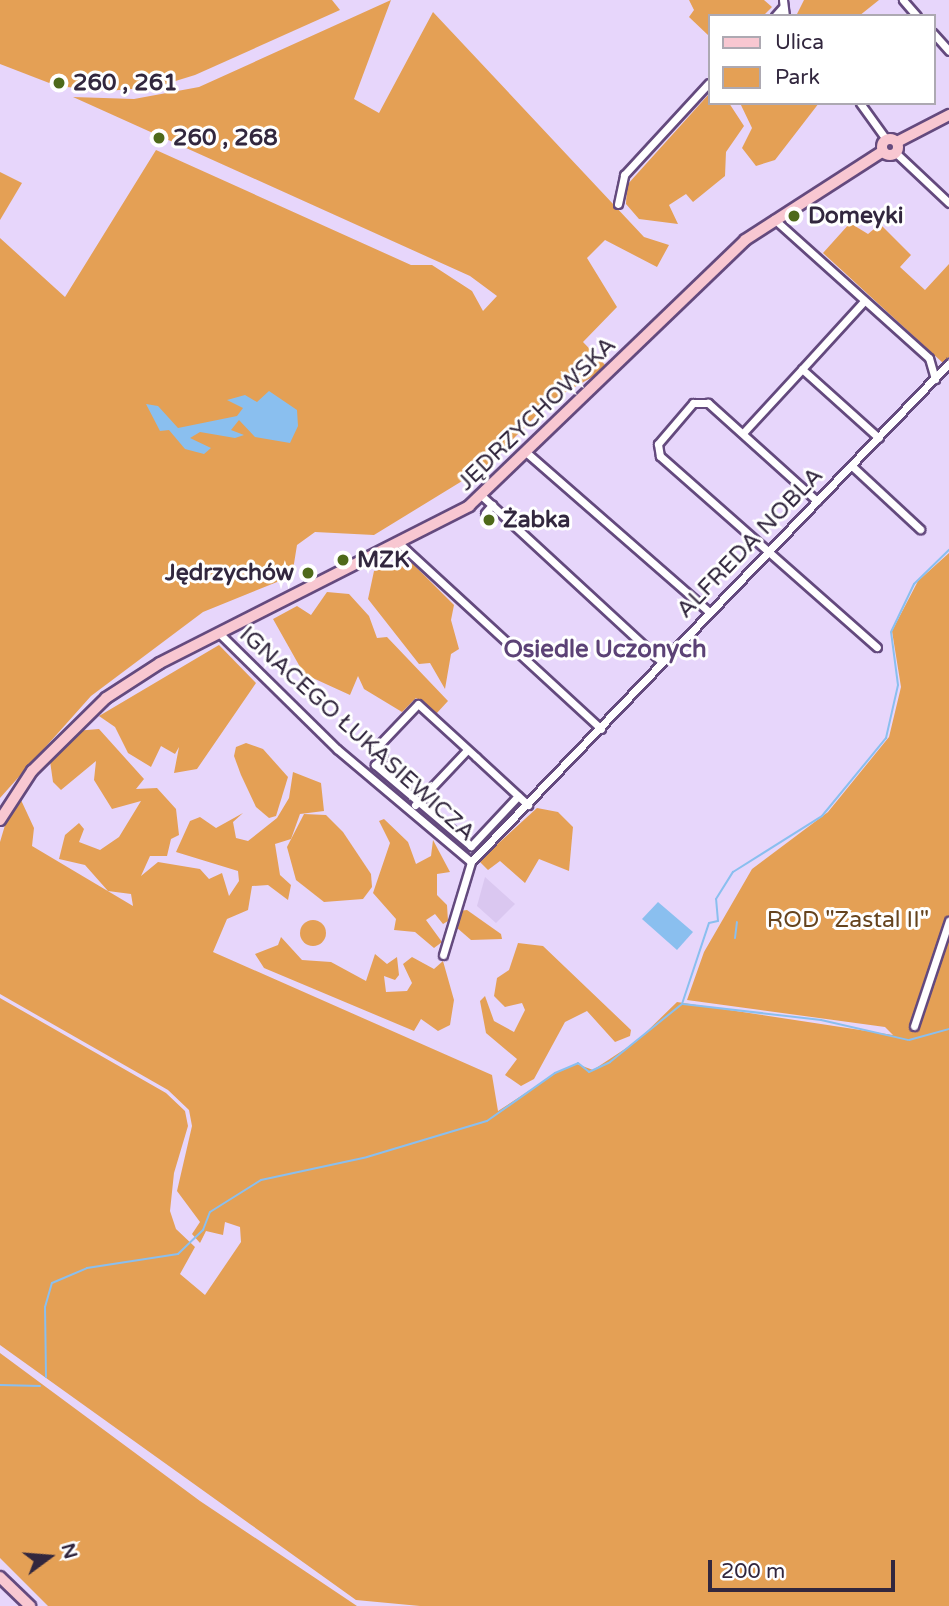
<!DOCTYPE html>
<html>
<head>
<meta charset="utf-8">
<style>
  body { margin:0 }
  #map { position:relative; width:949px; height:1606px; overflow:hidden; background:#e7d6fb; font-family:"Varela Round",sans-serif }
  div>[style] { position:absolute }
  .built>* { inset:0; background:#dac7f0 }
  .green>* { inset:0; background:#e4a055 }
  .round { border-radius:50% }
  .water>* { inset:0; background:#8abfef }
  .stream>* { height:2px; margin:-1px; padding:0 1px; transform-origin:1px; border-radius:1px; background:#8abfef }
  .roads { filter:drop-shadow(2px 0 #644a7e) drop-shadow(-2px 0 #644a7e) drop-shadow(0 2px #644a7e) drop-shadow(0 -2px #644a7e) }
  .minor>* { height:7px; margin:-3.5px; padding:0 3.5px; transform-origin:3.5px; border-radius:3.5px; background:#fff }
  .major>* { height:10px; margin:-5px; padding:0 5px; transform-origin:5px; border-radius:5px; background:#f8c7d1 }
  .major>.ring { margin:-5px; padding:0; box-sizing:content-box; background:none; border:10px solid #f8c7d1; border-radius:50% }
  .dots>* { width:19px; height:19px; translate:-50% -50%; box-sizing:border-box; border:4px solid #fff; border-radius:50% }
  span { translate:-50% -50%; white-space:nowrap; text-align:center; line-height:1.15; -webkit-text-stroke:6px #fff; paint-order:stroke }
  .poi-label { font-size:23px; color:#32273e; font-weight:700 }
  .left { translate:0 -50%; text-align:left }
  .right { translate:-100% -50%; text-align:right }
  .street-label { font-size:23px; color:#32273e }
  .park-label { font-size:23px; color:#66441e }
  .neighbourhood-label { font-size:24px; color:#5c4276; font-weight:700 }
  .legend { position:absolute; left:708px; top:14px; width:228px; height:91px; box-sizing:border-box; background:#fff; border:2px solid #ada9b2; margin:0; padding:9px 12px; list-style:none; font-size:21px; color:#32273e }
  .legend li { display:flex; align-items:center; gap:14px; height:35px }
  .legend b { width:35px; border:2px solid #ada9b2 }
  .north { position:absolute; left:14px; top:1522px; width:70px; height:70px; -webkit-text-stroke:5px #fff; paint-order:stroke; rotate:74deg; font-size:19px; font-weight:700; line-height:28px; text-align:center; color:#32273e }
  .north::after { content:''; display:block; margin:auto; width:24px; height:32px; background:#32273e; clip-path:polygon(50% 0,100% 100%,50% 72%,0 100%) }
  .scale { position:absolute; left:708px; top:1560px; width:187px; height:32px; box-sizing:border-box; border:4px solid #32273e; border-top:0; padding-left:9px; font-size:21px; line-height:24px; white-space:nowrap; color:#32273e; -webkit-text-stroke:5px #fff; paint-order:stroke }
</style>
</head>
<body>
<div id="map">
  <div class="built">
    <div style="clip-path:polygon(485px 877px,515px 904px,496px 923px,477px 906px)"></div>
  </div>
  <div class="green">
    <div style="clip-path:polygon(0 0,332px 0,340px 10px,195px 75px,156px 87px,107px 91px,57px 86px,0 64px)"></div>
    <div style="clip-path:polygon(391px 0,354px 99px,379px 113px,433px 12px,644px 237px,669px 245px,657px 267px,605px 240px,587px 258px,617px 307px,583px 342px,608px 368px,552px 400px,485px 467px,374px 535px,315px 532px,297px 545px,292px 576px,203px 612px,91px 696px,0 798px,0 238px,65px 297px,156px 150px,411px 265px,432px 265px,472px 291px,483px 311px,497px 296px,470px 276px,73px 97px,134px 99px,199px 87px)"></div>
    <div style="clip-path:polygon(689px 0,764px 0,772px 7px,763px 16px,709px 16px,709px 36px,689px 17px,694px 10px)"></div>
    <div style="clip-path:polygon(804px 0,879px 0,859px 16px,796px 16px)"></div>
    <div style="clip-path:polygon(709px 94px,709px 103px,729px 103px,744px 126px,726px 152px,725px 176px,693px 202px,686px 194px,669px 205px,678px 224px,639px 219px,626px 204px,627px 185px)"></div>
    <div style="clip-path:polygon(740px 103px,819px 103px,775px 160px,756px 166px,742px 148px,752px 128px)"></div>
    <div style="clip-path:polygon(0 172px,22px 183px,0 220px)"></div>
    <div style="clip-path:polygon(850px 223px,868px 234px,880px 224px,911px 255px,900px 267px,925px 290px,949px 264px,949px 357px,943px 363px,823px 253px)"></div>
    <div style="clip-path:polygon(949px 553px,949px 1606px,420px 1606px,356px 1600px,0 1345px,0 998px,166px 1093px,185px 1111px,188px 1126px,174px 1173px,170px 1211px,176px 1229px,195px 1247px,180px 1274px,205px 1295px,241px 1242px,240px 1227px,225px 1222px,223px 1235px,206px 1231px,200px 1243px,192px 1234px,200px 1222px,177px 1191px,192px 1126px,189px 1110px,168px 1090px,0 994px,0 842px,8px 815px,21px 800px,34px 828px,32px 846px,133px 906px,131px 894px,108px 891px,85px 865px,59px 859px,65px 835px,79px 823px,84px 829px,79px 842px,100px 850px,119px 837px,141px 801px,112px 809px,94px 780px,96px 761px,61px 790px,53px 782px,50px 761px,75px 731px,99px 729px,144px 779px,136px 789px,157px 788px,176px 809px,179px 835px,171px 839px,167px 856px,150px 856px,141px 876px,158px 862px,200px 869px,209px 879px,222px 873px,229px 896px,239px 881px,238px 871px,176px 852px,190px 821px,200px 817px,216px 828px,243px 813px,233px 822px,236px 838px,248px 841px,277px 818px,289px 798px,293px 772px,321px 783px,324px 811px,300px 814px,291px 839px,275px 844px,280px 875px,291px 885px,288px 900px,268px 885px,252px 886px,248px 910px,227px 919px,213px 952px,492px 1075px,498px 1111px,559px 1071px,577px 1064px,593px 1070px,637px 1041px,677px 1002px,893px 1035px,885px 1027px,687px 1000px,704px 952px,752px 869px,828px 812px,889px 737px,901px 687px,892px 631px,918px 581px)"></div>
    <div style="clip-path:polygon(412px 563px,454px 605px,451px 620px,459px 649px,451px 654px,445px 689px,430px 663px,419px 664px,368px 599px,374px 571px)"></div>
    <div style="clip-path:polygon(327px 592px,349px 594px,369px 616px,377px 638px,387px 637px,448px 701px,436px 714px,416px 698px,402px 712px,364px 689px,358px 676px,350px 695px,304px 674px,273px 619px,297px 606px,311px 615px)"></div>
    <div style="clip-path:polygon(219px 645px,256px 683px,197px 769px,174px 773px,179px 747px,175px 754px,161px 746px,151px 767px,128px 753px,115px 727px,99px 716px)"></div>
    <div style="clip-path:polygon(246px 743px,263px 749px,288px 777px,276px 816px,269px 818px,256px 807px,241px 775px,234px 756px,236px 747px)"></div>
    <div style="clip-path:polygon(537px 808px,558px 812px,573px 827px,569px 871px,539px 859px,525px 883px,500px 861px,488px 870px,479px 861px)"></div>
    <div style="clip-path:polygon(304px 814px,326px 815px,343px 832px,371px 874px,372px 887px,363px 899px,324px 902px,296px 880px,287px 847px)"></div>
    <div style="clip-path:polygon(384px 819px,408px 842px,416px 864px,431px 856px,433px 840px,450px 872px,437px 874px,437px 895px,447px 905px,448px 921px,443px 924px,435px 914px,426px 920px,442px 942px,434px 948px,415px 932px,394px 930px,396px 919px,373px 893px,390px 843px,379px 821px)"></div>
    <div style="clip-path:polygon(467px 910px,501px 934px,502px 939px,471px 940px,456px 927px,459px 911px)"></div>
    <div class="round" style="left:300px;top:920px;width:26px;height:26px"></div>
    <div style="clip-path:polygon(281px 937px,302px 960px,331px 962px,366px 981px,375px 954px,387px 964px,397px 957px,399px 975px,395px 980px,384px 976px,386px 992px,407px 991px,412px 983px,403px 964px,412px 957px,434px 969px,443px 961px,454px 1000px,450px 1025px,438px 1031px,421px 1019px,414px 1031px,264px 968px,255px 954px,278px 945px)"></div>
    <div style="clip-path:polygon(518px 943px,543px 946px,631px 1030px,630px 1036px,615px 1042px,587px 1011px,565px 1022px,534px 1079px,521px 1086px,505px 1075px,517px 1059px,486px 1033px,480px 1001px,485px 996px,494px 1021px,514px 1032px,525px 1010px,522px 1003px,505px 1007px,494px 996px,497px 978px,509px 970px)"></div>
    <div style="clip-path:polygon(0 1353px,200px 1501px,357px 1606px,48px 1606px,0 1558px)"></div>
  </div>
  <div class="water">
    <div style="clip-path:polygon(269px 391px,297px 410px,298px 426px,290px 443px,255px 437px,239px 420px,231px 430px,244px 435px,235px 438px,200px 432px,190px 438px,211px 448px,204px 454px,185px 449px,169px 430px,160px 431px,146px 404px,158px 406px,178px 428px,237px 416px,243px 408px,227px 400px,245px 395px,257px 402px)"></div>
    <div style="clip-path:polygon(658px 902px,693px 932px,677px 950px,642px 919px)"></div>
  </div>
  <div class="stream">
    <div style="left:735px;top:938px;width:16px;rotate:-83deg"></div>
    <div style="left:683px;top:1004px;width:139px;rotate:6.6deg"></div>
    <div style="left:821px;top:1020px;width:89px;rotate:12.9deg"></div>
    <div style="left:909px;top:1040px;width:41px;rotate:-15.4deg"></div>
    <div style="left:46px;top:1377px;width:70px;rotate:-90.8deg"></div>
    <div style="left:45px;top:1307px;width:25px;rotate:-74deg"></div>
    <div style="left:52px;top:1283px;width:38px;rotate:-23deg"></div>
    <div style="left:87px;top:1268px;width:92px;rotate:-8.7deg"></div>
    <div style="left:178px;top:1254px;width:35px;rotate:-44deg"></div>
    <div style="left:203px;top:1230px;width:19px;rotate:-69deg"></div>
    <div style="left:210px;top:1212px;width:60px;rotate:-32.1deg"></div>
    <div style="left:261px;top:1180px;width:108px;rotate:-12.2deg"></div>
    <div style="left:367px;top:1157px;width:125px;rotate:-16.7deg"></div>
    <div style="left:487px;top:1121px;width:83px;rotate:-35.2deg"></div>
    <div style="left:555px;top:1073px;width:25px;rotate:-23deg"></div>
    <div style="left:578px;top:1063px;width:14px;rotate:39deg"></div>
    <div style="left:589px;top:1072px;width:23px;rotate:-25deg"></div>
    <div style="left:610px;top:1062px;width:92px;rotate:-38.9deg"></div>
    <div style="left:682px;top:1004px;width:85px;rotate:-71.6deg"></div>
    <div style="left:709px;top:923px;width:9px;rotate:-13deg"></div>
    <div style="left:718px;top:921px;width:22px;rotate:-95deg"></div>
    <div style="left:716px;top:899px;width:32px;rotate:-58deg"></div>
    <div style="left:733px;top:872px;width:105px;rotate:-32.2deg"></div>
    <div style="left:822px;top:816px;width:101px;rotate:-50.6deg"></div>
    <div style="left:886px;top:738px;width:54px;rotate:-77.2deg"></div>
    <div style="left:898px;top:685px;width:53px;rotate:-97.5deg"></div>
    <div style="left:891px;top:632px;width:53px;rotate:-64.4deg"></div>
    <div style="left:914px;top:584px;width:49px;rotate:-44.2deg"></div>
    <div style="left:0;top:1385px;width:40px;rotate:1.4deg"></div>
  </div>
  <div class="roads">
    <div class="minor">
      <div style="left:783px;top:0;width:16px;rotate:83deg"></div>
      <div style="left:903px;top:0;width:21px;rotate:49deg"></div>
      <div style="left:775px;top:16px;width:12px;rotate:-48deg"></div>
      <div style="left:933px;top:33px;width:24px;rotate:48deg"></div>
      <div style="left:860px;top:103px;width:44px;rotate:54.2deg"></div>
      <div style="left:896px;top:153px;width:73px;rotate:43.3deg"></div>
      <div style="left:618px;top:204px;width:30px;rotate:-78deg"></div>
      <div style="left:624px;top:175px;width:125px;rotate:-47.3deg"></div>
      <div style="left:774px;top:219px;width:208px;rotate:41.9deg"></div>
      <div style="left:929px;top:358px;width:22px;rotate:74deg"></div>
      <div style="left:802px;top:369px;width:92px;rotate:-47.6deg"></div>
      <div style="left:743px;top:433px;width:87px;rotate:-47.3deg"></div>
      <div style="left:802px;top:369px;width:103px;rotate:41.9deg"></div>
      <div style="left:527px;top:453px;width:242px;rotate:41.1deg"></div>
      <div style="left:852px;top:466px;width:93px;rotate:42.8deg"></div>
      <div style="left:482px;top:496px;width:245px;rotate:42.7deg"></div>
      <div style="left:817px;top:501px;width:147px;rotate:-138deg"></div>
      <div style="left:708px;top:403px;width:15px;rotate:180deg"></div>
      <div style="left:693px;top:403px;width:54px;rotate:130.5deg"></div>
      <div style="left:658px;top:444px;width:12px;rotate:81deg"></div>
      <div style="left:660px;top:456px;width:289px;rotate:41.4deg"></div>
      <div style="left:485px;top:513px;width:11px;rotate:-49deg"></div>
      <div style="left:400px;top:544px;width:273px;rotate:42.6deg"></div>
      <div style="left:220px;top:634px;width:164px;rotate:44.5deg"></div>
      <div style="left:337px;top:749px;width:175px;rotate:40.1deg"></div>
      <div style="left:518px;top:796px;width:69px;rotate:133.2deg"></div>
      <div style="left:471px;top:846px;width:126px;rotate:-139.8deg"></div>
      <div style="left:375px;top:765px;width:11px;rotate:-45deg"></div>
      <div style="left:383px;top:757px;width:11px;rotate:-135deg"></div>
      <div style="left:375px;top:749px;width:62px;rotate:-46.3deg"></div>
      <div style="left:418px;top:704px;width:79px;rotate:42.4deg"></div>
      <div style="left:476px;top:757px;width:71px;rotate:42.7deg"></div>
      <div style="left:415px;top:805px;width:76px;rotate:-46.6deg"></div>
      <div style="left:443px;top:955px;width:97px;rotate:-73.2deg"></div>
      <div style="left:471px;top:862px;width:691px;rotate:-46.23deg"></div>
      <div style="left:914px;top:1026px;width:111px;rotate:-71.6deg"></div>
    </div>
    <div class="major">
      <div class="ring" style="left:882px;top:139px;width:6px;height:6px"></div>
      <div style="left:897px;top:142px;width:59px;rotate:-27.4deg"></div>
      <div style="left:0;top:820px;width:59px;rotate:-56.9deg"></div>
      <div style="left:32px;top:771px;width:104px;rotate:-44.6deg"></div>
      <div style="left:106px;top:698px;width:64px;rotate:-32.9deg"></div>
      <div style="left:160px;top:663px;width:347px;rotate:-26.9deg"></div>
      <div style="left:469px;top:506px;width:383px;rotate:-43.9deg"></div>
      <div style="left:745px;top:240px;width:164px;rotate:-32.8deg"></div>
      <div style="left:0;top:1577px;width:42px;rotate:44deg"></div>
    </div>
  </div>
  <div class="dots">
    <div style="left:59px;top:83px;background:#4e691a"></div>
    <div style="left:159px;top:138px;background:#4e691a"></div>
    <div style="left:794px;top:216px;background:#4e691a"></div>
    <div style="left:489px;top:520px;background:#4e691a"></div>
    <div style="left:343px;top:560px;background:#4e691a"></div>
    <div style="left:308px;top:573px;background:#4e691a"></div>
  </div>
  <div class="poi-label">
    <span class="left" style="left:73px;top:83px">260 , 261</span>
    <span class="left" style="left:173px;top:138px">260 , 268</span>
    <span class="left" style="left:808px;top:216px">Domeyki</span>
    <span class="left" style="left:503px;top:520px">Żabka</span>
    <span class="left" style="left:357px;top:560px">MZK</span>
    <span class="right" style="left:294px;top:573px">Jędrzychów</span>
  </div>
  <div class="street-label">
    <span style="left:537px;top:414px;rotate:-44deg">JĘDRZYCHOWSKA</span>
    <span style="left:750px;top:543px;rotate:-46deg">ALFREDA NOBLA</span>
    <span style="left:357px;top:734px;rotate:42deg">IGNACEGO ŁUKASIEWICZA</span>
  </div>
  <div class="park-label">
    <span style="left:848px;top:920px">ROD "Zastal II"</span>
  </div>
  <div class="neighbourhood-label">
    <span style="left:605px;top:650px">Osiedle Uczonych</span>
  </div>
  <ul class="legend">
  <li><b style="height:9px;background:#f8c7d1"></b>Ulica</li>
  <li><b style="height:19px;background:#e4a055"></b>Park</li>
  </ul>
  <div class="north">N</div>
  <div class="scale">200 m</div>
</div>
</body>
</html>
